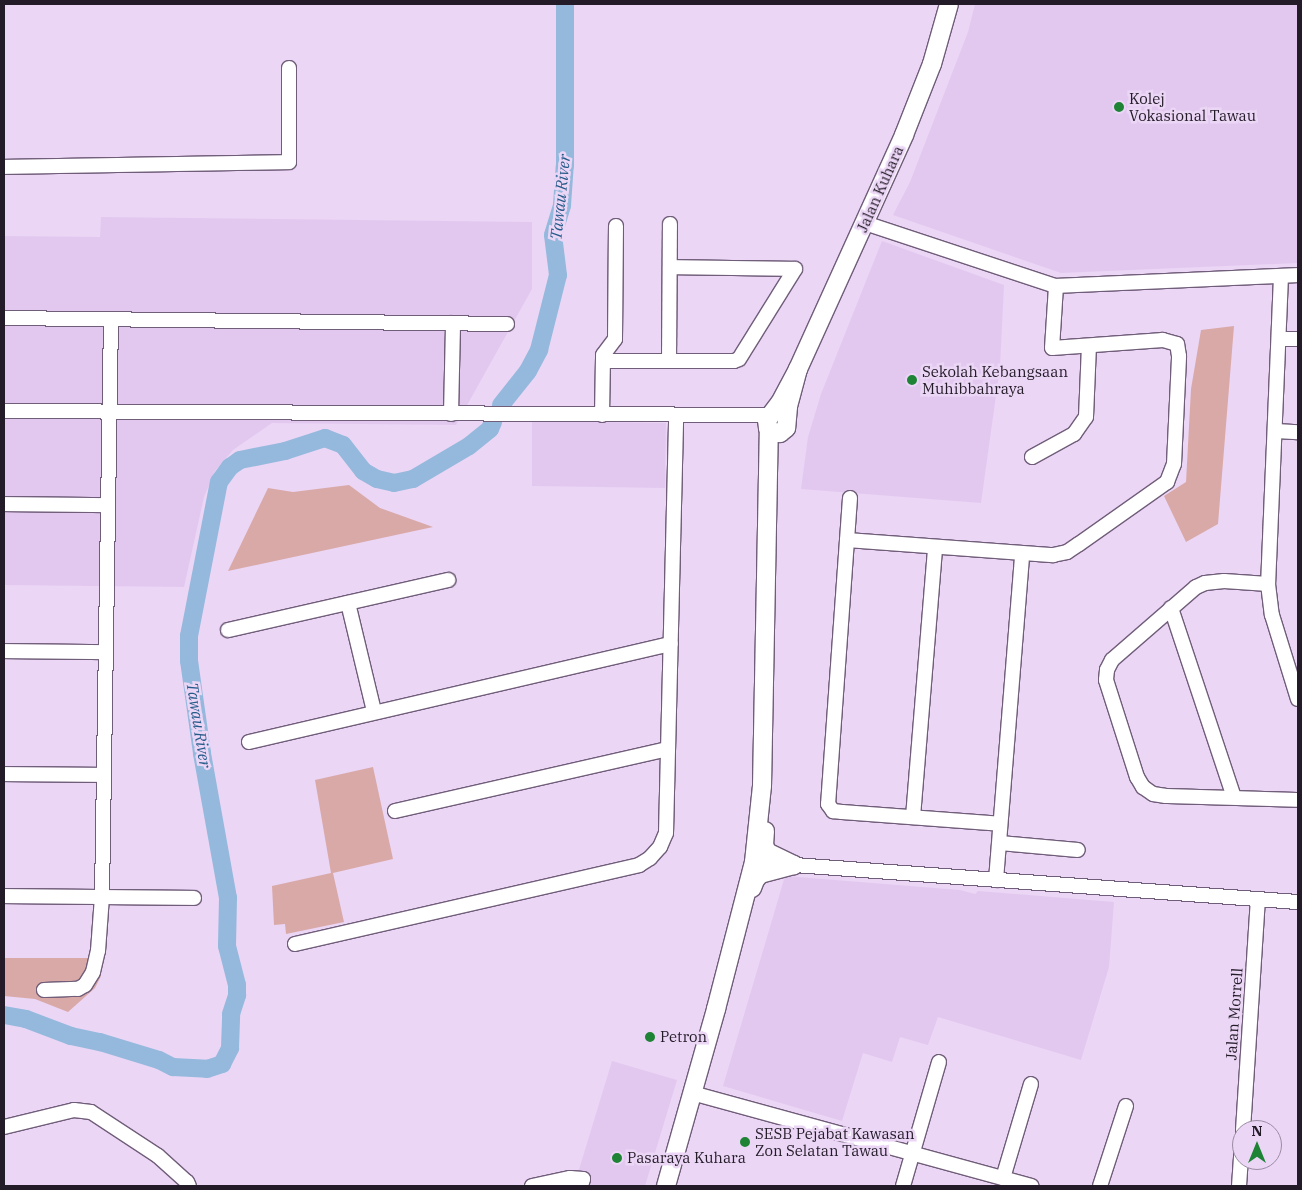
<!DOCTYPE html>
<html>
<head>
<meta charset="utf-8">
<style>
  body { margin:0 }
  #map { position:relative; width:1302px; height:1190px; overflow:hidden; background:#ebd6f6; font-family:"IBM Plex Serif",serif }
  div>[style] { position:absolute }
  .built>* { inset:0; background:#e2c8ef }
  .green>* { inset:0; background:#d9a9a7 }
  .river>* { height:18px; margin:-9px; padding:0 9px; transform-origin:9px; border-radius:9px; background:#94b9dc }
  .roads { filter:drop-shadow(1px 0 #705d79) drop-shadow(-1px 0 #705d79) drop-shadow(0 1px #705d79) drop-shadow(0 -1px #705d79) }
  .minor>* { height:14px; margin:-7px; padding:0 7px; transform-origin:7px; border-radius:7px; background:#fff }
  .major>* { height:18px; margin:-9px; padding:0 9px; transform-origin:9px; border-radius:9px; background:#fff }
  .dots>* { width:14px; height:14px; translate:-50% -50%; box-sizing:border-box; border:2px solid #ebd6f6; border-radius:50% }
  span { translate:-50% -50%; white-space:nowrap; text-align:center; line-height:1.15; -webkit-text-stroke:5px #ebd6f6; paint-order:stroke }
  .poi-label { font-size:15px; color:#231b27 }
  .left { translate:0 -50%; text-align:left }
  .street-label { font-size:15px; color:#231b27 }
  .water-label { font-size:16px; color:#255b89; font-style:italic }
  .frame { position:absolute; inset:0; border:5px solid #231b27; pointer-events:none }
  .north { position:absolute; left:1232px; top:1120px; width:50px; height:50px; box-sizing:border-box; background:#ebd6f6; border:1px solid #9b8ba3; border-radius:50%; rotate:0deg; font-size:14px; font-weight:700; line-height:20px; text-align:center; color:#231b27 }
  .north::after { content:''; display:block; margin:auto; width:18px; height:22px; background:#1f8336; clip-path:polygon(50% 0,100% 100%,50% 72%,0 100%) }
</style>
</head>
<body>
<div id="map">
  <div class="built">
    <div style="clip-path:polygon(975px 4px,1298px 4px,1298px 263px,1061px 273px,893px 215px,910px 182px,968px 32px)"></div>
    <div style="clip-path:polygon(101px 217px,532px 222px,532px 289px,456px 425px,272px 423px,233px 450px,215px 471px,204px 497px,184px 587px,4px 585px,4px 236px,100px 237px)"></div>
    <div style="clip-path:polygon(882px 241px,1004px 285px,1000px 367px,981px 503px,801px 489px,808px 437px,821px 394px)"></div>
    <div style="clip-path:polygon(532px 421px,666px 423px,665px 488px,532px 486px)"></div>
    <div style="clip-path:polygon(785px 876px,960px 890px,975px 894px,978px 891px,1114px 902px,1109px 967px,1081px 1060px,938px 1017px,928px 1045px,900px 1037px,892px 1062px,863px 1053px,842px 1121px,723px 1086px)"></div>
    <div style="clip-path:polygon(612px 1061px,677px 1080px,645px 1186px,574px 1186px)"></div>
  </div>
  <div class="green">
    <div style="clip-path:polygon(1234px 326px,1218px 524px,1186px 542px,1164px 496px,1186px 482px,1191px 389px,1201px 330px)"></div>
    <div style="clip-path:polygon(349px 485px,380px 508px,433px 527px,228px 571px,268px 488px,293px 492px)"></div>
    <div style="clip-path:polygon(373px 767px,393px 859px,333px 873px,344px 922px,286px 934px,285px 924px,274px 925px,272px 886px,331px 873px,315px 780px)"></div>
    <div style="clip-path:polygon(4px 958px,101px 958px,101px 976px,95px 988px,68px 1012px,35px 999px,4px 996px)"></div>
  </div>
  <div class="river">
    <div style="left:501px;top:405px;width:43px;rotate:-51.5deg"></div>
    <div style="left:528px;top:371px;width:24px;rotate:-62deg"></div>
    <div style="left:539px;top:350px;width:77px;rotate:-75.8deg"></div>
    <div style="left:558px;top:275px;width:40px;rotate:-97.1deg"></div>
    <div style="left:553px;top:235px;width:31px;rotate:-73deg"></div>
    <div style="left:562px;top:205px;width:39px;rotate:-86deg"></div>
    <div style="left:565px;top:166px;width:162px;rotate:-90deg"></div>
    <div style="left:4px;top:1015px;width:22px;rotate:10deg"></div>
    <div style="left:26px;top:1019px;width:48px;rotate:20.7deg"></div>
    <div style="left:71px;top:1036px;width:30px;rotate:12deg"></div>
    <div style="left:100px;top:1042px;width:62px;rotate:17deg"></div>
    <div style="left:159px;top:1060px;width:16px;rotate:27deg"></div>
    <div style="left:173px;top:1067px;width:34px;rotate:3deg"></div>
    <div style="left:207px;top:1069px;width:16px;rotate:-18deg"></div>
    <div style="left:222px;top:1064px;width:18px;rotate:-63deg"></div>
    <div style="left:230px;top:1048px;width:34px;rotate:-88deg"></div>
    <div style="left:231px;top:1014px;width:20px;rotate:-72deg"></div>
    <div style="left:237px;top:995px;width:10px;rotate:-90deg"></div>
    <div style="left:237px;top:985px;width:40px;rotate:-104.4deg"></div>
    <div style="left:227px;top:946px;width:48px;rotate:-88.8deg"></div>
    <div style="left:228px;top:898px;width:147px;rotate:-100.2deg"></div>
    <div style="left:202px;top:753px;width:93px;rotate:-98deg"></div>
    <div style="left:189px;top:661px;width:25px;rotate:-90deg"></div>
    <div style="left:189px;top:636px;width:157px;rotate:-79deg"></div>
    <div style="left:219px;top:482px;width:19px;rotate:-54deg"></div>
    <div style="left:230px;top:467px;width:12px;rotate:-35deg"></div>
    <div style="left:240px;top:460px;width:46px;rotate:-11.3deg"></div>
    <div style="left:285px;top:451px;width:42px;rotate:-18deg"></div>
    <div style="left:325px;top:438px;width:19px;rotate:21deg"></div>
    <div style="left:343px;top:445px;width:33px;rotate:52deg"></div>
    <div style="left:363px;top:471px;width:16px;rotate:30deg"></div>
    <div style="left:377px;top:479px;width:17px;rotate:13deg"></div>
    <div style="left:394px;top:483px;width:19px;rotate:-12deg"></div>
    <div style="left:413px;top:479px;width:65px;rotate:-30.5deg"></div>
    <div style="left:469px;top:446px;width:27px;rotate:-39deg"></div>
    <div style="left:490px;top:429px;width:8px;rotate:-67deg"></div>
  </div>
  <div class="roads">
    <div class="minor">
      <div style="left:4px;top:167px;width:285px;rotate:-1deg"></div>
      <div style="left:289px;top:162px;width:94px;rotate:-90deg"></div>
      <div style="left:865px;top:223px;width:201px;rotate:18.3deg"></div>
      <div style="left:1056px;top:286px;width:242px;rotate:-2.6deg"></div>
      <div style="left:670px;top:267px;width:125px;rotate:0.9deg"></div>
      <div style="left:1281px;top:276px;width:308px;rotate:92.4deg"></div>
      <div style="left:1268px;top:584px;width:31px;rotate:83deg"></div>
      <div style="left:1272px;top:615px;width:88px;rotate:72.8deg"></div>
      <div style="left:4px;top:318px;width:503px;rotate:0.68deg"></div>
      <div style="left:1280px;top:339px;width:18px"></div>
      <div style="left:603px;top:361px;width:131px"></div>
      <div style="left:734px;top:361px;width:5px;rotate:-22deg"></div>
      <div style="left:739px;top:359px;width:106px;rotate:-58.1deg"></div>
      <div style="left:669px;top:361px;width:137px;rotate:-89.6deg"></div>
      <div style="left:4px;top:411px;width:766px;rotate:0.3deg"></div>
      <div style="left:451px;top:414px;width:91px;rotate:-88.7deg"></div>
      <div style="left:602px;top:415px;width:60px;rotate:-89deg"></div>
      <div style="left:603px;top:355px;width:20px;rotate:-53deg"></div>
      <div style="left:615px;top:339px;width:113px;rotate:-89.5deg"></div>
      <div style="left:1276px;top:431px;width:22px;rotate:3deg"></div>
      <div style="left:1032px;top:457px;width:48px;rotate:-28.7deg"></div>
      <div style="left:1074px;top:434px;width:21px;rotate:-55deg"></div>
      <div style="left:1086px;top:417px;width:71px;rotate:-87.6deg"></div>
      <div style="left:850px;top:498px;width:307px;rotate:94.1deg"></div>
      <div style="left:828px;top:804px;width:9px;rotate:54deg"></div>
      <div style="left:833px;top:811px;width:9px;rotate:6deg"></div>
      <div style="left:842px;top:812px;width:158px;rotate:4.3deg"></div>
      <div style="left:4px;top:504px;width:104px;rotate:0.6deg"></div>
      <div style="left:847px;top:540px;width:207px;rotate:4.2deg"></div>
      <div style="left:1053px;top:555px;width:14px;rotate:-12deg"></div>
      <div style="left:1067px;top:552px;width:14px;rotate:-34deg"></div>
      <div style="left:1079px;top:544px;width:108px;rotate:-35.2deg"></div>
      <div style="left:1167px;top:482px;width:19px;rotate:-69deg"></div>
      <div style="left:1174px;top:464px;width:108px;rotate:-87.3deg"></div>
      <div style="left:1179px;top:356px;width:12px;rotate:-99deg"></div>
      <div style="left:1177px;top:344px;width:15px;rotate:-164deg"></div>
      <div style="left:1163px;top:340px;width:111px;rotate:175.9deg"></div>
      <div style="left:1052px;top:348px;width:62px;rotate:-86.3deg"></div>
      <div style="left:1268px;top:584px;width:44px;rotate:-176.1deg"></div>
      <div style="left:1224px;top:581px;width:19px;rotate:174deg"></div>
      <div style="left:1205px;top:583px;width:10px;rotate:156deg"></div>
      <div style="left:1196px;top:587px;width:111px;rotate:139deg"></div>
      <div style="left:1112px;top:660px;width:11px;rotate:117deg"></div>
      <div style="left:1107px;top:670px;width:10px;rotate:96deg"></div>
      <div style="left:1106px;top:680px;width:102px;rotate:72.3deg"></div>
      <div style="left:1137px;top:777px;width:12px;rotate:59deg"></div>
      <div style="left:1143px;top:787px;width:12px;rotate:35deg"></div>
      <div style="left:1153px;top:794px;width:13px;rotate:9deg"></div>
      <div style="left:1166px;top:796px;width:132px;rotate:1.7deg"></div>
      <div style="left:348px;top:603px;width:111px;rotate:76.5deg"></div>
      <div style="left:1171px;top:608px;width:199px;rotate:71.6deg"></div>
      <div style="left:228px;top:630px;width:226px;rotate:-12.8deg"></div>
      <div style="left:4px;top:651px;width:102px;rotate:0.6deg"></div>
      <div style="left:249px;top:742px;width:433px;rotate:-13.1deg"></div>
      <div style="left:4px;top:774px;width:100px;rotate:0.6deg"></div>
      <div style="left:395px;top:811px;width:279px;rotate:-12.8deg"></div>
      <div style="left:913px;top:817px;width:270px;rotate:-85.3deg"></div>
      <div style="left:1000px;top:843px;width:78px;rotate:5.1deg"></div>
      <div style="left:754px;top:862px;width:545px;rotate:4.21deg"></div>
      <div style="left:996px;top:880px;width:327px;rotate:-85.4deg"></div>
      <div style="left:4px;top:896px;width:190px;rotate:0.6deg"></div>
      <div style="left:295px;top:944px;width:353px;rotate:-12.9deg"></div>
      <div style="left:639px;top:865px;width:13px;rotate:-32deg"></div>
      <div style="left:650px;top:858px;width:15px;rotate:-48deg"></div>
      <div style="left:660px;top:847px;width:15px;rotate:-67deg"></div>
      <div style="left:666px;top:833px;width:418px;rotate:-88.6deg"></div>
      <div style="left:44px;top:990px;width:34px;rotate:-2deg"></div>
      <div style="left:78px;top:989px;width:8px;rotate:-30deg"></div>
      <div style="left:85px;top:985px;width:15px;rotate:-58deg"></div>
      <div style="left:93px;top:972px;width:22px;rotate:-77deg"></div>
      <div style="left:98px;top:951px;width:54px;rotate:-85.8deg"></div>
      <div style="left:102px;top:897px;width:578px;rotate:-89.11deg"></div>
      <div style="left:692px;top:1093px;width:352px;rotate:15.3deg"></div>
      <div style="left:4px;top:1127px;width:72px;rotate:-13.7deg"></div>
      <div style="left:74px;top:1110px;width:17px;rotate:7deg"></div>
      <div style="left:91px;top:1112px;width:80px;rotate:33.3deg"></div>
      <div style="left:158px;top:1156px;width:39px;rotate:42deg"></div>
      <div style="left:187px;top:1182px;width:4px;rotate:63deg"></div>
      <div style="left:1243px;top:1130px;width:230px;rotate:-86.3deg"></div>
      <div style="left:1003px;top:1178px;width:98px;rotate:-73.4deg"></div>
      <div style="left:532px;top:1186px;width:39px;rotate:-12deg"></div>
      <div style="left:570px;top:1178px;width:13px;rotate:4deg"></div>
      <div style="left:583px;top:1179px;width:7px;rotate:106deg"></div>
      <div style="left:903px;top:1186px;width:129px;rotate:-73.8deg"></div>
      <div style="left:1100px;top:1186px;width:84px;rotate:-72deg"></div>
      <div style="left:1239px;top:1186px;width:39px;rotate:-86deg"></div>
    </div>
    <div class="major">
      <div style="left:798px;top:369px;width:39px;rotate:105deg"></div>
      <div style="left:788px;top:407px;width:21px;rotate:95deg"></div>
      <div style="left:786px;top:428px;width:8px;rotate:140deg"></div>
      <div style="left:780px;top:433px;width:6px;rotate:180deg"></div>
      <div style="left:774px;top:433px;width:8px;rotate:-140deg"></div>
      <div style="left:768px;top:428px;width:8px;rotate:-97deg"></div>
      <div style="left:767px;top:420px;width:21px;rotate:-53deg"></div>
      <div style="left:780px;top:403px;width:38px;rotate:-62deg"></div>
      <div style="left:798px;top:369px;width:257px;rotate:-65.6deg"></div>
      <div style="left:904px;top:135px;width:76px;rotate:-68.5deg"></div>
      <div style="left:932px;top:64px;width:62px;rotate:-74.2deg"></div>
      <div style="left:765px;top:831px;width:14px;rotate:94deg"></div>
      <div style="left:764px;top:845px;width:8px;rotate:67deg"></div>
      <div style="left:767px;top:852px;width:30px;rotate:26deg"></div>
      <div style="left:752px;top:888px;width:9px;rotate:-69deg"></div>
      <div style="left:755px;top:880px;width:8px;rotate:-50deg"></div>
      <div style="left:760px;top:874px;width:35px;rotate:-15deg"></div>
      <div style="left:666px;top:1186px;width:184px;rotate:-74.2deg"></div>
      <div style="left:716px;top:1009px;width:152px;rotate:-75.5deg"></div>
      <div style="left:754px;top:862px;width:76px;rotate:-84deg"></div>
      <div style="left:762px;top:786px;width:356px;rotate:-88.9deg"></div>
    </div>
  </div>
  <div class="dots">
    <div style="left:1119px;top:107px;background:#1f8336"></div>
    <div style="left:912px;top:380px;background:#1f8336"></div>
    <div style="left:650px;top:1037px;background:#1f8336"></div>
    <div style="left:745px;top:1142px;background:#1f8336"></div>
    <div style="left:617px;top:1158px;background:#1f8336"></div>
  </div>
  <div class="poi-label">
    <span class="left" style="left:1129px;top:107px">Kolej<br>Vokasional Tawau</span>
    <span class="left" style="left:922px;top:380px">Sekolah Kebangsaan<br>Muhibbahraya</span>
    <span class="left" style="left:660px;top:1037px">Petron</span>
    <span class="left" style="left:755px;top:1142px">SESB Pejabat Kawasan<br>Zon Selatan Tawau</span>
    <span class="left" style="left:627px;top:1158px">Pasaraya Kuhara</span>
  </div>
  <div class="street-label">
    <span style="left:880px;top:189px;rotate:-66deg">Jalan Kuhara</span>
    <span style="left:1234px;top:1014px;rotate:-86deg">Jalan Morrell</span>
  </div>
  <div class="water-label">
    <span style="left:560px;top:197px;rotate:-84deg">Tawau River</span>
    <span style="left:199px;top:725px;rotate:81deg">Tawau River</span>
  </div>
  <div class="frame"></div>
  <div class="north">N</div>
</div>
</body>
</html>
